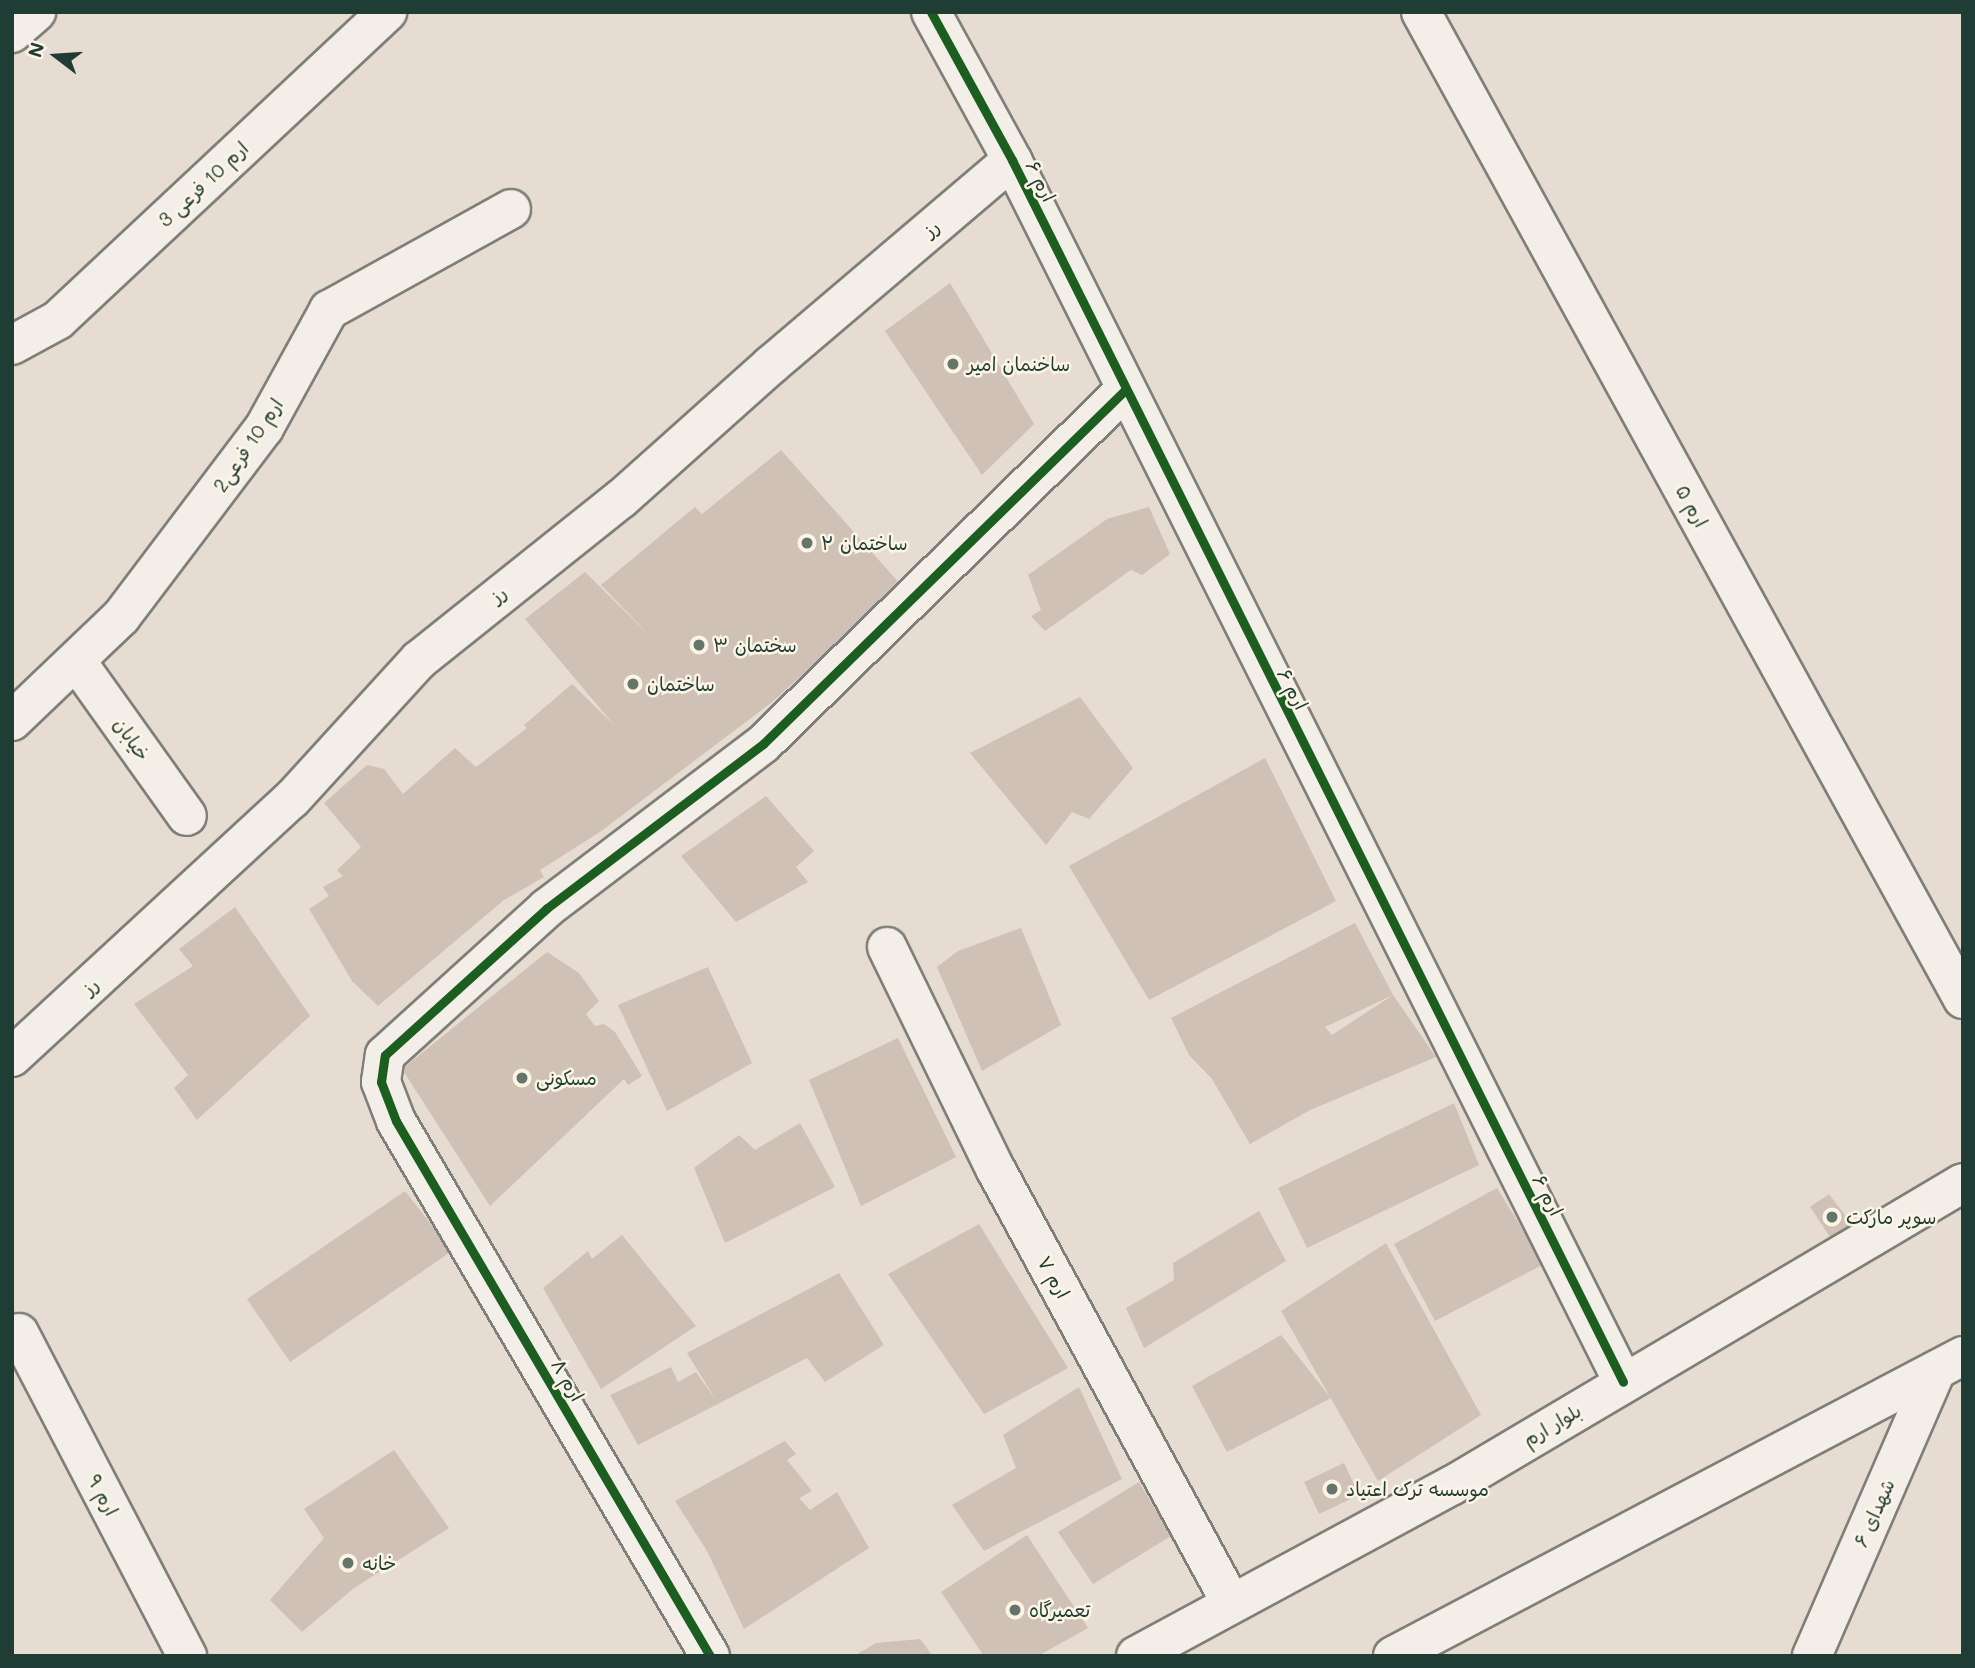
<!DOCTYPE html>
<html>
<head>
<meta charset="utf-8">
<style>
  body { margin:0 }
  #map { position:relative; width:1975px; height:1668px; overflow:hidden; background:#e7dcd1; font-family:Mali,"Playpen Sans Arabic",sans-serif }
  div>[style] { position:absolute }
  .building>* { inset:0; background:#cfc1b6 }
  .roads { filter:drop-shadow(2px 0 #7e7f78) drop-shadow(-2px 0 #7e7f78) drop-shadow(0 2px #7e7f78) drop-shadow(0 -2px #7e7f78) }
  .minor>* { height:38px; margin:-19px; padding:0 19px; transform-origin:19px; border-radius:19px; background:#f3efe8 }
  .secondary>* { height:38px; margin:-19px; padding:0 19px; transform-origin:19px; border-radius:19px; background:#f3efe8 }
  .cycleway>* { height:9px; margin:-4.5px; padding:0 4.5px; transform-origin:4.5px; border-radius:4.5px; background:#1b5e20 }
  .dots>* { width:19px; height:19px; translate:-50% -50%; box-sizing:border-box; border:4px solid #fcf5e5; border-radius:50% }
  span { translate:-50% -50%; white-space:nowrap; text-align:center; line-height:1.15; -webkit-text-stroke:5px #fcf5e5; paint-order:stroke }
  .street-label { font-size:19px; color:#1f3d34 }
  .poi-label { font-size:19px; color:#1f3d34 }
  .left { translate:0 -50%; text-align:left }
  .frame { position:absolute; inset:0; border:14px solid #1f3d34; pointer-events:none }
  .north { position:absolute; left:21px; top:21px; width:70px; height:70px; -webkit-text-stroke:5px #fcf5e5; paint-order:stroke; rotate:287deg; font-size:19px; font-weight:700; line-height:28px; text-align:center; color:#1f3d34 }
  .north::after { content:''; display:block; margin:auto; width:24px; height:32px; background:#1f3d34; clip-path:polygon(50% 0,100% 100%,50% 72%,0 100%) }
</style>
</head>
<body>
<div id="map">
  <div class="building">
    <div style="clip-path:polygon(950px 283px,1034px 424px,982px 475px,885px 331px)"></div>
    <div style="clip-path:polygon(781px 450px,901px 585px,771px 703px,600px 832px,540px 870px,544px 877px,504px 900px,378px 1006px,352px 981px,309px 909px,329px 896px,323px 887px,343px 876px,337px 870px,361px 847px,324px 803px,367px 765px,384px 769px,403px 794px,455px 748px,476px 767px,527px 728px,524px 725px,572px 684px,614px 725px,525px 619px,585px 572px,651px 637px,601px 585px,695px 507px,702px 514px)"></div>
    <div style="clip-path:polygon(1149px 507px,1170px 554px,1142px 575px,1131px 570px,1045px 631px,1031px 616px,1041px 610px,1028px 575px,1107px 519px)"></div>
    <div style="clip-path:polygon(1080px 697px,1133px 768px,1089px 819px,1072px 812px,1046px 845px,970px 753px)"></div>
    <div style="clip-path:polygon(1265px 758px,1336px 901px,1149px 1000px,1069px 866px)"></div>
    <div style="clip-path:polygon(766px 796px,814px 851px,796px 867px,808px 882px,736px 922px,681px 856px)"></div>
    <div style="clip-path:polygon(235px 907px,310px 1016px,197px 1120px,174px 1088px,188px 1075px,134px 1004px,193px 966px,179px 949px)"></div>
    <div style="clip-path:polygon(1355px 923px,1393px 995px,1325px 1027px,1332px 1035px,1393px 995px,1436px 1057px,1310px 1110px,1250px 1144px,1212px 1079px,1189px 1055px,1171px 1018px)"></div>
    <div style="clip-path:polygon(1021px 928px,1061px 1025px,982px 1071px,937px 967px,958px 951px)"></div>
    <div style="clip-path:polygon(547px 952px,579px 973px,599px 1001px,586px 1014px,595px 1026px,604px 1024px,615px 1032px,642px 1076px,628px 1085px,624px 1079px,490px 1206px,402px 1069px)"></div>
    <div style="clip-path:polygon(708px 967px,752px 1063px,667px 1111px,618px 1005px)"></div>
    <div style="clip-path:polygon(898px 1038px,956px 1157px,861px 1206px,809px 1080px)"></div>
    <div style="clip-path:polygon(1454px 1103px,1479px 1165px,1307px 1248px,1278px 1188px)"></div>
    <div style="clip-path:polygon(800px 1123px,835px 1187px,725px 1243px,694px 1168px,739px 1135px,755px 1150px)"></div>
    <div style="clip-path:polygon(1497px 1188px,1544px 1264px,1435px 1321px,1394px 1244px)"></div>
    <div style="clip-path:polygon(405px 1191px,452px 1251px,290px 1362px,247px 1299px)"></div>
    <div style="clip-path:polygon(1829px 1194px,1854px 1227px,1830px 1237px,1810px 1207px)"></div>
    <div style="clip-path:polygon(1259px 1211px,1286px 1261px,1144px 1348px,1126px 1308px,1174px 1280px,1173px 1263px)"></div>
    <div style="clip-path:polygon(979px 1224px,1068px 1368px,984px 1414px,888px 1274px)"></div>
    <div style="clip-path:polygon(622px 1235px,696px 1326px,601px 1389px,543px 1288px,588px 1251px,592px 1259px)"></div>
    <div style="clip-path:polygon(1386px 1243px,1481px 1415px,1378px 1481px,1281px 1311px)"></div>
    <div style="clip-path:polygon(839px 1273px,884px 1345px,825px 1382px,807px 1358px,638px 1445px,610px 1395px,671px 1367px,678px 1382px,696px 1372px,716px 1400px,687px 1353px)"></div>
    <div style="clip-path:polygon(1281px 1335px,1331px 1398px,1227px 1452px,1192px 1386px)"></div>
    <div style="clip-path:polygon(1079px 1387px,1122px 1479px,984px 1551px,952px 1505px,1016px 1468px,1003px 1435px)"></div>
    <div style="clip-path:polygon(785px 1441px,796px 1454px,787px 1460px,812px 1491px,799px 1498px,810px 1510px,837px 1492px,869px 1548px,744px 1629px,707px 1551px,675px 1501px)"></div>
    <div style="clip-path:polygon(394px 1450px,449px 1528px,354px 1588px,302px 1632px,270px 1600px,324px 1538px,304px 1509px)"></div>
    <div style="clip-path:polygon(1344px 1463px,1359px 1495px,1319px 1514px,1304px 1482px)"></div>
    <div style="clip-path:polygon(1139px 1482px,1171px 1536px,1093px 1584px,1058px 1532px)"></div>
    <div style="clip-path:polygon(1027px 1535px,1088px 1628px,1038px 1656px,984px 1656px,941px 1592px)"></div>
    <div style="clip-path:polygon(920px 1639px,933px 1656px,854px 1656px,876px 1643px)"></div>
  </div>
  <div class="roads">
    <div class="minor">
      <div style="left:931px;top:12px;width:169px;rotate:61.3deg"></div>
      <div style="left:1012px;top:160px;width:1366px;rotate:63.43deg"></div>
      <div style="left:1421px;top:12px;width:1126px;rotate:61.23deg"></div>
      <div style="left:12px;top:33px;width:32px;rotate:-41deg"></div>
      <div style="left:12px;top:345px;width:52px;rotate:-28.5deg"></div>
      <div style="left:58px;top:320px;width:451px;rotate:-43.1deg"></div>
      <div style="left:77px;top:662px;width:189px;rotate:54.5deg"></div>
      <div style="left:12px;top:721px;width:151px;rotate:-43.7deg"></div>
      <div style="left:121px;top:617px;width:237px;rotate:-52.9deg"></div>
      <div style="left:264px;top:428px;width:135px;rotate:-61.2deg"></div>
      <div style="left:329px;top:310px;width:208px;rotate:-29deg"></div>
      <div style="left:887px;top:947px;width:248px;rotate:64deg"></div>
      <div style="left:996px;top:1170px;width:492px;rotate:61.5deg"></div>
      <div style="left:12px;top:1057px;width:381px;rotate:-42.7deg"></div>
      <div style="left:292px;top:799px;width:188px;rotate:-47.6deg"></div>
      <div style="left:419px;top:660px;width:258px;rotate:-38.6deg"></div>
      <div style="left:621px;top:499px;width:201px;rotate:-41.8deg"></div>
      <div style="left:771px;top:365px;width:316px;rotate:-40.4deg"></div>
      <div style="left:19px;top:1333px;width:364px;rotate:62.5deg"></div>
      <div style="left:710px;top:1656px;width:620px;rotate:-120.41deg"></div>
      <div style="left:396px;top:1121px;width:42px;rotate:-111deg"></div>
      <div style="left:381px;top:1082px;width:27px;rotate:-82deg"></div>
      <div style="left:385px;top:1055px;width:219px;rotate:-42.2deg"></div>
      <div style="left:547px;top:908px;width:271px;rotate:-37.2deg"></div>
      <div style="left:763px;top:744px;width:505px;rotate:-44.36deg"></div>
      <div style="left:1812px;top:1656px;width:311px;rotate:-66.5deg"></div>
    </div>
    <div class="secondary">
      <div style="left:1136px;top:1656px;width:358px;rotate:-28.4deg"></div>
      <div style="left:1451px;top:1486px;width:595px;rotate:-30.62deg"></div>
      <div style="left:1393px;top:1656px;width:644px;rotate:-27.76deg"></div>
    </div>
  </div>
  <div class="cycleway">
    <div style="left:931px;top:12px;width:169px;rotate:61.3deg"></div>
    <div style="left:1012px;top:160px;width:1366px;rotate:63.43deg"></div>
    <div style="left:710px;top:1656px;width:620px;rotate:-120.41deg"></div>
    <div style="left:396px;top:1121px;width:42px;rotate:-111deg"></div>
    <div style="left:381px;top:1082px;width:27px;rotate:-82deg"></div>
    <div style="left:385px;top:1055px;width:219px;rotate:-42.2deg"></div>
    <div style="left:547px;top:908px;width:271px;rotate:-37.2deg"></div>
    <div style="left:763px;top:744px;width:505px;rotate:-44.36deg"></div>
  </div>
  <div class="dots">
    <div style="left:953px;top:364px;background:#65756b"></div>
    <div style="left:807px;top:543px;background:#65756b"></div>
    <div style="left:699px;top:645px;background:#65756b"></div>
    <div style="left:633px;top:684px;background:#65756b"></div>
    <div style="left:522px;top:1078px;background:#65756b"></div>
    <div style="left:1832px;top:1217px;background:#65756b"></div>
    <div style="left:1332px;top:1489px;background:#65756b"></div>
    <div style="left:348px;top:1563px;background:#65756b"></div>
    <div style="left:1015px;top:1610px;background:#65756b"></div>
  </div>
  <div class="street-label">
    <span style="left:1041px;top:181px;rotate:64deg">ارم ۶</span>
    <span style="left:203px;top:184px;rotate:-43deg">ارم 10 فرعی 3</span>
    <span style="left:931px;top:228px;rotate:-40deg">رز</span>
    <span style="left:248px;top:445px;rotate:-56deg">ارم 10 فرعی2</span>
    <span style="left:1692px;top:506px;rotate:61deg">ارم ۵</span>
    <span style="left:498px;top:594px;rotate:-39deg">رز</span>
    <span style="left:1293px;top:689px;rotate:63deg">ارم ۶</span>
    <span style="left:132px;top:739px;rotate:55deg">خیابان</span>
    <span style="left:90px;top:986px;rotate:-43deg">رز</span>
    <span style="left:1548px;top:1195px;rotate:63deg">ارم ۶</span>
    <span style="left:1054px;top:1277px;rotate:61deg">ارم ۷</span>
    <span style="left:568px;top:1380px;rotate:60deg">ارم ۸</span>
    <span style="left:1552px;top:1425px;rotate:-31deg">بلوار ارم</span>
    <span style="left:103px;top:1495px;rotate:62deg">ارم ۹</span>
    <span style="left:1874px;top:1513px;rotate:-66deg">شهدای ۶</span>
  </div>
  <div class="poi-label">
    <span class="left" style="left:967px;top:364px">ساخنمان امیر</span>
    <span class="left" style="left:821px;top:543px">ساختمان ۲</span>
    <span class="left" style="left:713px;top:645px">سختمان ۳</span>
    <span class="left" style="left:647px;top:684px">ساختمان</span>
    <span class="left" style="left:536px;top:1078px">مسکونی</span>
    <span class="left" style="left:1846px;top:1217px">سوپر مارکت</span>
    <span class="left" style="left:1346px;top:1489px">موسسه ترک اعتیاد</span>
    <span class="left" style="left:362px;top:1563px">خانه</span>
    <span class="left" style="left:1029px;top:1610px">تعمیرگاه</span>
  </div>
  <div class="frame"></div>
  <div class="north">N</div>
</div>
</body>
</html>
